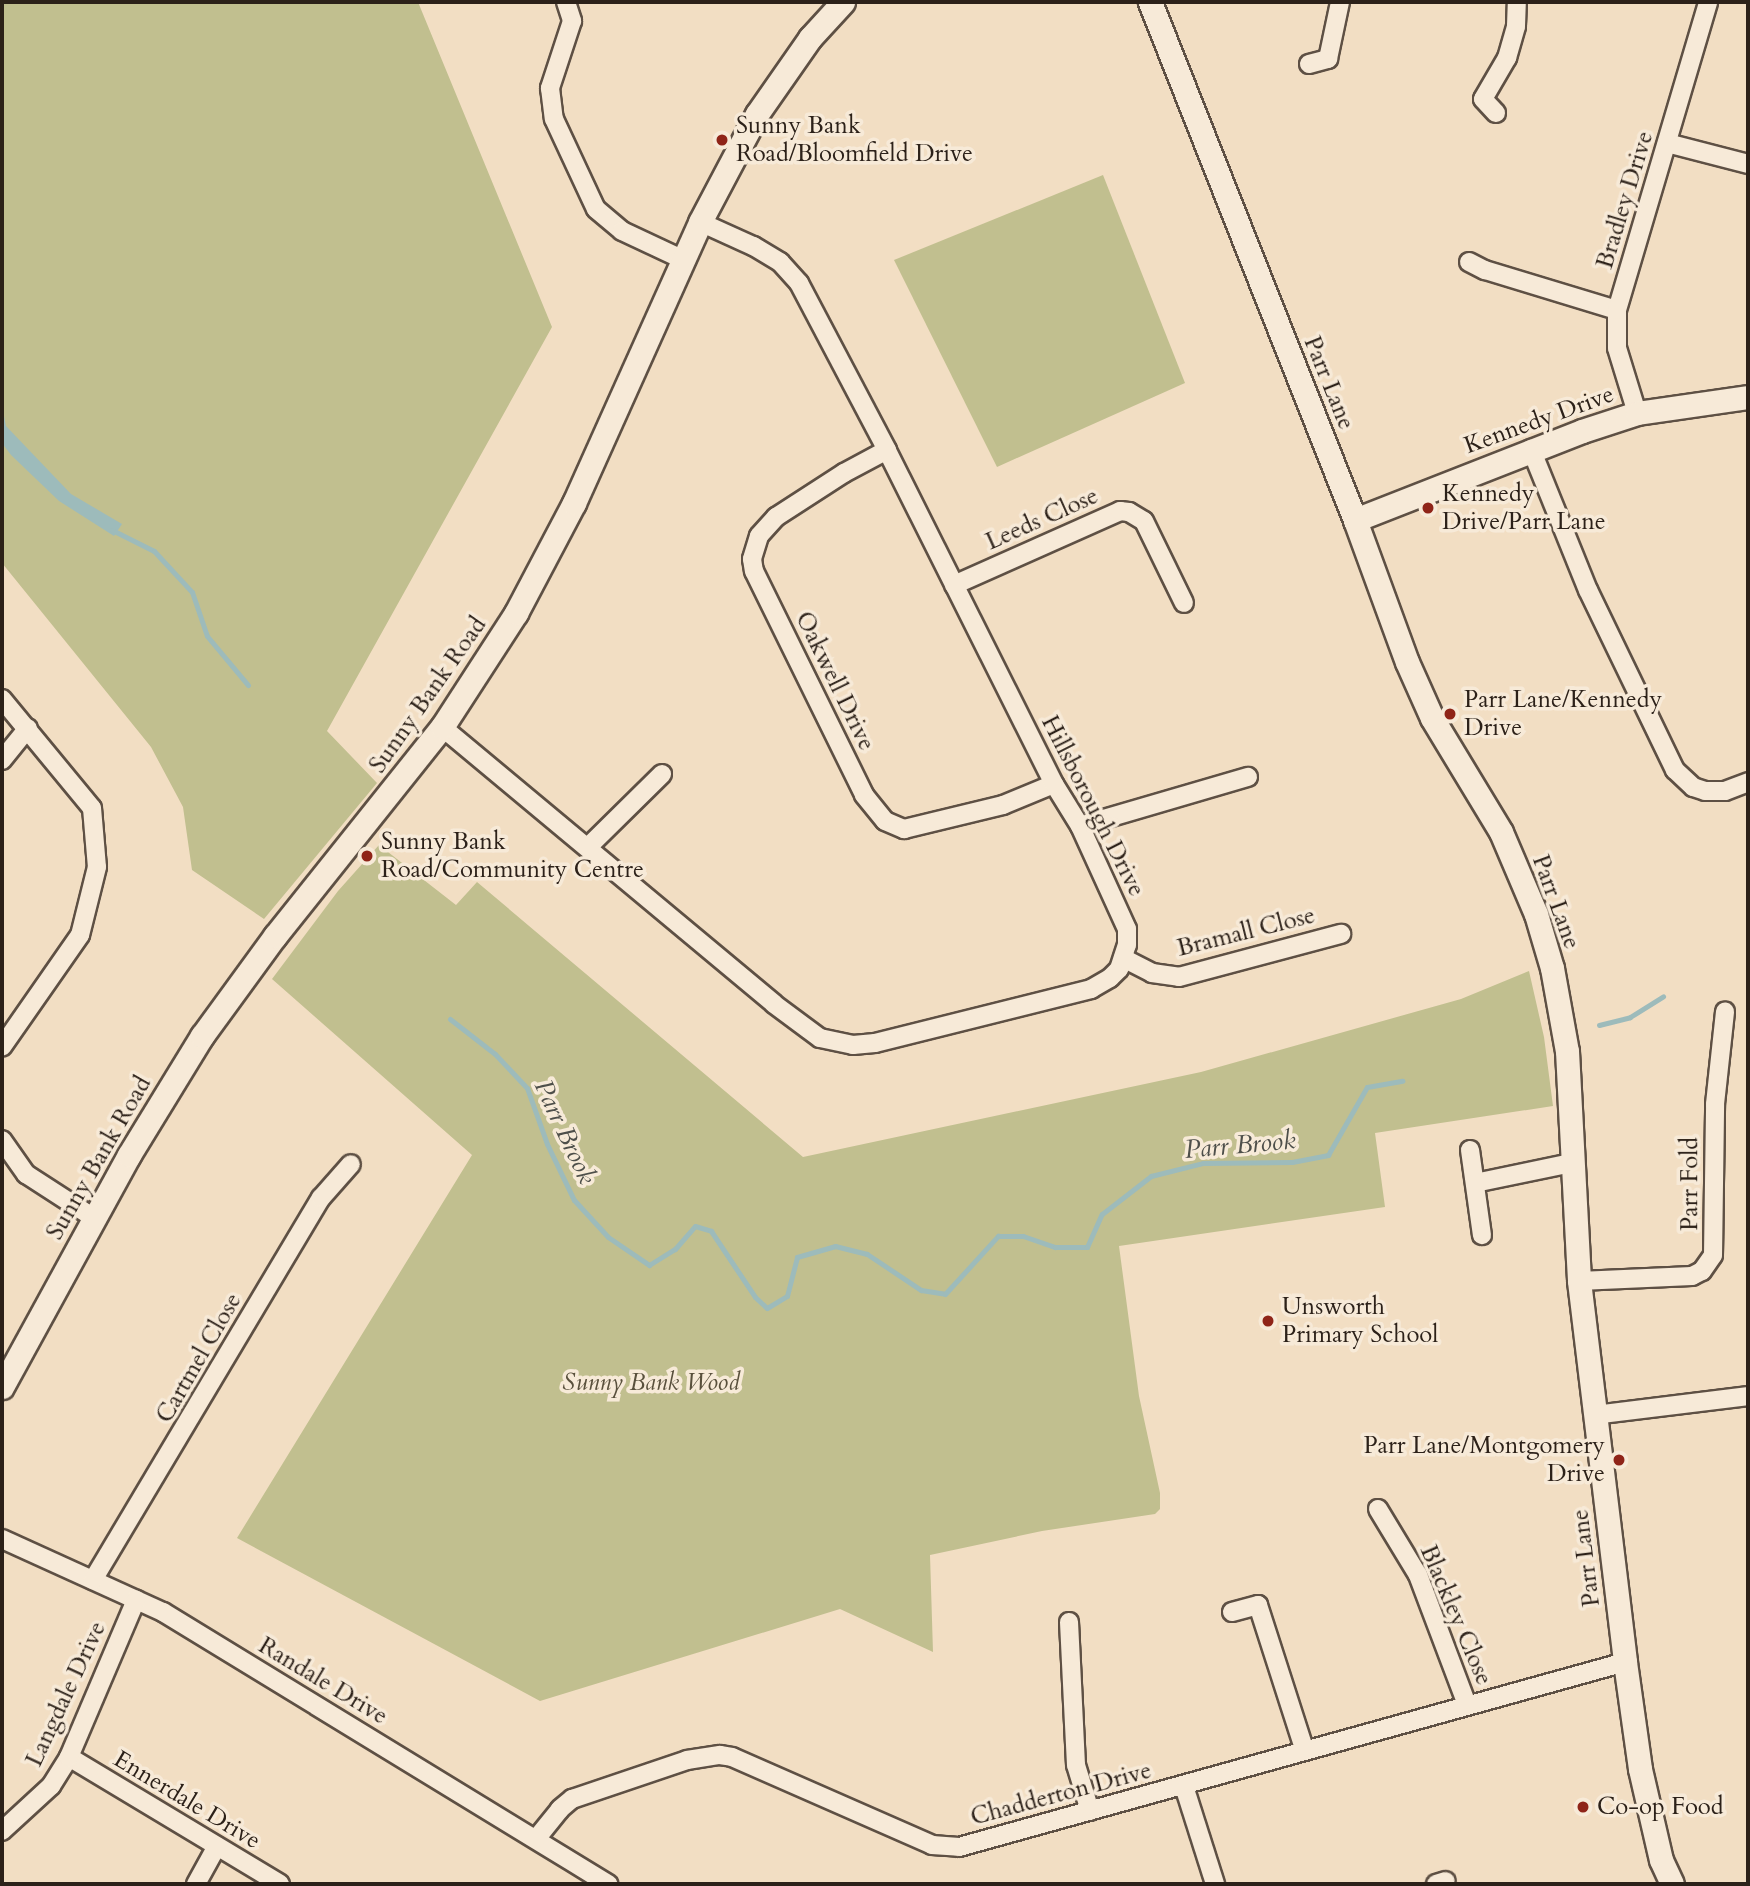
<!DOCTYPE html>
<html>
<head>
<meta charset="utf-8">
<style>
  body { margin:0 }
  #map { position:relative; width:1750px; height:1886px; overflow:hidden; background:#f2dec3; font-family:Cardo,serif }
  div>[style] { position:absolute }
  .green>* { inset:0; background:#c1bf8f }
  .water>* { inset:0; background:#9dbbbb }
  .stream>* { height:5px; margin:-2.5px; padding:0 2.5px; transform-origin:2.5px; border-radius:2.5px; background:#9dbbbb }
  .roads { filter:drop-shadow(2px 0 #5e5044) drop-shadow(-2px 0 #5e5044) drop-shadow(0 2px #5e5044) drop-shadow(0 -2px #5e5044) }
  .minor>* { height:18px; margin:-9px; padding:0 9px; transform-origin:9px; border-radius:9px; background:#f7ead8 }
  .tertiary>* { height:23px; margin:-11.5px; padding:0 11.5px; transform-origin:11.5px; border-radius:11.5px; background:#f7ead8 }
  .dots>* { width:19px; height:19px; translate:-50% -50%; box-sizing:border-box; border:4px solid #f7ead8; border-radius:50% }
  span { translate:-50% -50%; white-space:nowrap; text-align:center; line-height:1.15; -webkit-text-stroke:7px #f7ead8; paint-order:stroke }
  .poi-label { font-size:24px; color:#2c2119 }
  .left { translate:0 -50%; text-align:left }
  .right { translate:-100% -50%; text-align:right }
  .street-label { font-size:24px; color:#2c2119 }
  .park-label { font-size:24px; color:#59503c; font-style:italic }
  .water-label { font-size:26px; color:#4e4f4a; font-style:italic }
  .frame { position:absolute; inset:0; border:4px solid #2c2119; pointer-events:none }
</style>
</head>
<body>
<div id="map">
  <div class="green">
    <div style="clip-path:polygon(2px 2px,418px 2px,552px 327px,327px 731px,377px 783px,264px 919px,192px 870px,183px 807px,151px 747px,2px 563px)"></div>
    <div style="clip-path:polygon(1103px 175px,1185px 383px,997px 467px,894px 260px)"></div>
    <div style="clip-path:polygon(379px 845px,456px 905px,477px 882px,803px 1157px,1201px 1072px,1461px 999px,1529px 971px,1544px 1037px,1553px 1106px,1375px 1133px,1385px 1207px,1119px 1246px,1139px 1396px,1160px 1493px,1160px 1509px,1155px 1514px,1042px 1531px,930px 1555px,933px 1652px,840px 1609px,540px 1701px,237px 1538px,472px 1155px,272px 979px,338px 891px)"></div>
  </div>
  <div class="water">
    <div style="clip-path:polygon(2px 406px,6px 426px,71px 494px,122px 524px,114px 536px,59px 501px,11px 455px,2px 443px)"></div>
  </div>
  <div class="stream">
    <div style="left:112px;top:530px;width:47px;rotate:26.6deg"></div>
    <div style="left:154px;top:551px;width:56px;rotate:47.2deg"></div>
    <div style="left:192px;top:592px;width:46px;rotate:71.2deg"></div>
    <div style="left:207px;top:636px;width:64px;rotate:50.1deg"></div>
    <div style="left:450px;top:1019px;width:57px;rotate:37.9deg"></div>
    <div style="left:495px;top:1054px;width:47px;rotate:46.7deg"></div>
    <div style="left:527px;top:1088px;width:59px;rotate:70.3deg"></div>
    <div style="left:547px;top:1144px;width:62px;rotate:64.3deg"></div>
    <div style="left:574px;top:1200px;width:50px;rotate:47.4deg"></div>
    <div style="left:608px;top:1237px;width:50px;rotate:34.3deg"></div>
    <div style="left:649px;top:1265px;width:31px;rotate:-32deg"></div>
    <div style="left:675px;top:1249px;width:30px;rotate:-49deg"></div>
    <div style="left:695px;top:1226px;width:17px;rotate:17deg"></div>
    <div style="left:711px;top:1231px;width:79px;rotate:56.3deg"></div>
    <div style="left:755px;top:1297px;width:16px;rotate:43deg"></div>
    <div style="left:767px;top:1308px;width:23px;rotate:-31deg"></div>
    <div style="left:787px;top:1296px;width:40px;rotate:-75.6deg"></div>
    <div style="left:797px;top:1257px;width:40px;rotate:-16deg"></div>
    <div style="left:835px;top:1246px;width:33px;rotate:14deg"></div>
    <div style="left:867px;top:1254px;width:65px;rotate:33.7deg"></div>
    <div style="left:921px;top:1290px;width:24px;rotate:9deg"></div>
    <div style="left:945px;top:1294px;width:79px;rotate:-47.6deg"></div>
    <div style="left:998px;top:1236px;width:25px"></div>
    <div style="left:1023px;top:1236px;width:34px;rotate:19deg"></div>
    <div style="left:1055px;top:1247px;width:32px"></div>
    <div style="left:1087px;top:1247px;width:36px;rotate:-66deg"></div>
    <div style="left:1102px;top:1214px;width:62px;rotate:-37.8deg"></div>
    <div style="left:1151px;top:1176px;width:54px;rotate:-14deg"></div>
    <div style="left:1203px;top:1163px;width:89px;rotate:-0.6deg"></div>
    <div style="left:1292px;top:1162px;width:37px;rotate:-11deg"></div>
    <div style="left:1328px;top:1155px;width:78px;rotate:-60.2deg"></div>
    <div style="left:1367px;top:1087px;width:36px;rotate:-10deg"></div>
    <div style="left:1599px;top:1025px;width:32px;rotate:-14deg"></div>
    <div style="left:1630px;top:1017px;width:39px;rotate:-32deg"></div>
  </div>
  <div class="roads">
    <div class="minor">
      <div style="left:566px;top:2px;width:20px;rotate:72deg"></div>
      <div style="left:572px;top:21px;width:71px;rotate:108.2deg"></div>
      <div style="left:550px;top:88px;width:31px;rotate:83deg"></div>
      <div style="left:554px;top:119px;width:99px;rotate:65deg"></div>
      <div style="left:596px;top:209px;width:34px;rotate:40deg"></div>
      <div style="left:622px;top:231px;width:68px;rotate:25.1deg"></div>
      <div style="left:1309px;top:64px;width:20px;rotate:-15deg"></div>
      <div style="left:1328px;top:59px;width:58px;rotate:-78.1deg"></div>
      <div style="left:1496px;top:113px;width:19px;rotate:-133deg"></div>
      <div style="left:1483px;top:99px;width:48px;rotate:-59.7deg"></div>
      <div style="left:1507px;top:58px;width:33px;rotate:-74deg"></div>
      <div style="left:1516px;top:26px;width:24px;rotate:-88deg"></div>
      <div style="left:1667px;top:143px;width:84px;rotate:14.5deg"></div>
      <div style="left:1469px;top:262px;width:18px;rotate:27deg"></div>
      <div style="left:1485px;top:270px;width:138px;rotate:16.9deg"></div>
      <div style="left:1637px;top:413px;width:68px;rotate:-107.1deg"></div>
      <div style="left:1617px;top:348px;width:38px;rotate:-90deg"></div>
      <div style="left:1617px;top:310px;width:321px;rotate:-73.5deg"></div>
      <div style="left:1531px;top:449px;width:152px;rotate:68deg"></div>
      <div style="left:1588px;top:590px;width:200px;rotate:64.2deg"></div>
      <div style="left:1675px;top:770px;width:25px;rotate:43deg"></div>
      <div style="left:1693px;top:787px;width:13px;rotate:18deg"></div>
      <div style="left:1705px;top:791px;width:20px"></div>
      <div style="left:1725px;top:791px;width:25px;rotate:-21deg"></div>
      <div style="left:887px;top:450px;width:49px;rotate:151.9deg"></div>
      <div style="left:844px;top:473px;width:81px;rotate:147.1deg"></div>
      <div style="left:776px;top:517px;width:25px;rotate:132deg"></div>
      <div style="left:759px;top:536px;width:24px;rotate:107deg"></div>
      <div style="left:752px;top:559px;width:12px;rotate:81deg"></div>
      <div style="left:754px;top:571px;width:250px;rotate:63.8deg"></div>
      <div style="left:864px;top:795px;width:33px;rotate:51deg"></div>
      <div style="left:885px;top:821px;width:21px;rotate:23deg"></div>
      <div style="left:904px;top:829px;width:102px;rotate:-13.6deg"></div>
      <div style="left:1003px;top:805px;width:55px;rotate:-22.4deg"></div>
      <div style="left:954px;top:585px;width:182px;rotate:-24deg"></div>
      <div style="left:1120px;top:511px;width:9px;rotate:6deg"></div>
      <div style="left:1129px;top:512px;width:17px;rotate:31deg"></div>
      <div style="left:1144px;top:521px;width:91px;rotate:64deg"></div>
      <div style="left:2px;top:699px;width:141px;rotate:50.5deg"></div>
      <div style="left:92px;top:808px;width:59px;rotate:85.2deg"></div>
      <div style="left:97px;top:867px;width:70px;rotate:104deg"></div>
      <div style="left:80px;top:935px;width:136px;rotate:124.9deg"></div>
      <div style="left:442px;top:727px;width:432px;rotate:39.8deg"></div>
      <div style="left:774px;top:1004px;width:57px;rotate:36.5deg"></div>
      <div style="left:820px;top:1038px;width:34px;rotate:12deg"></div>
      <div style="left:853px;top:1045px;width:22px;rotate:-5deg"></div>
      <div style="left:875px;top:1043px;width:223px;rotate:-14deg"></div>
      <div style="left:1091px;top:989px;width:22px;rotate:-30deg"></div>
      <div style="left:1110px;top:978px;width:13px;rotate:-45deg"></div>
      <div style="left:1119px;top:969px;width:25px;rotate:-72deg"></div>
      <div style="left:1127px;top:945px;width:16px;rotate:-90deg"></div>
      <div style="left:1127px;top:929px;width:113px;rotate:-114.5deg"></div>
      <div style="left:1080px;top:826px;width:49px;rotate:-121.8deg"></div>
      <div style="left:1054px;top:784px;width:373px;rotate:-116.6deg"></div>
      <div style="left:887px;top:450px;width:189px;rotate:-117.8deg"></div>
      <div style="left:799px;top:283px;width:28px;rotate:-132deg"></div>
      <div style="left:780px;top:262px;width:31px;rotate:-149deg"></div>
      <div style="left:753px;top:246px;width:58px;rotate:-155.6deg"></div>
      <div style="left:2px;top:760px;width:41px;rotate:-50.9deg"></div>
      <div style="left:1080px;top:826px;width:175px;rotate:-16.3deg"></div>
      <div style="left:588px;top:847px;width:104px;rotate:-44.6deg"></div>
      <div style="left:1123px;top:958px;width:33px;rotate:27deg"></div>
      <div style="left:1152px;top:973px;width:27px;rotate:8deg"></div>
      <div style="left:1179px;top:977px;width:168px;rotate:-14.9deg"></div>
      <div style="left:2px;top:1140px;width:42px;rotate:54.8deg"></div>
      <div style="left:26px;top:1174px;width:81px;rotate:32.9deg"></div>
      <div style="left:1470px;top:1150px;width:86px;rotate:82deg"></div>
      <div style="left:1475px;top:1183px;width:99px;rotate:-11.7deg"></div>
      <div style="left:1579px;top:1281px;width:113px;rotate:-2.5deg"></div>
      <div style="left:1692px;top:1276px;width:11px;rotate:-27deg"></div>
      <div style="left:1702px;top:1271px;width:19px;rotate:-55deg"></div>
      <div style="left:1713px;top:1255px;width:151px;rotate:-89.2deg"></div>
      <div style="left:1715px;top:1104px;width:93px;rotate:-83.8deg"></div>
      <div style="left:1594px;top:1415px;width:155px;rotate:-7deg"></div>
      <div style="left:1378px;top:1509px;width:77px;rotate:58.8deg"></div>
      <div style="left:1418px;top:1575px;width:139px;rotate:69.3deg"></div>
      <div style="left:2px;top:1539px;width:177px;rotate:24.4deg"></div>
      <div style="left:163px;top:1612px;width:522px;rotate:31.43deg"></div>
      <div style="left:93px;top:1580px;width:445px;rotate:-59.2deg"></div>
      <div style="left:321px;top:1198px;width:45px;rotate:-48.6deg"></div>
      <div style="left:1232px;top:1612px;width:27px;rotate:-15deg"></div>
      <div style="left:1258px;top:1605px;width:153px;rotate:72.2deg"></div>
      <div style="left:1069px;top:1622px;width:143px;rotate:87.2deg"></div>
      <div style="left:1076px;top:1765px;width:48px;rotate:73.1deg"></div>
      <div style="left:69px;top:1757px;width:246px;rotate:31deg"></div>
      <div style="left:1184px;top:1786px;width:103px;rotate:72.4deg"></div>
      <div style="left:2px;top:1831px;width:67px;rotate:-42.6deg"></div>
      <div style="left:51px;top:1786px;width:34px;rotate:-58deg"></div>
      <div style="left:69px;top:1757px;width:171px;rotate:-66.9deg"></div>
      <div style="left:536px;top:1839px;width:38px;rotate:-51deg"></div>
      <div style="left:560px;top:1809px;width:16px;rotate:-40deg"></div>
      <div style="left:572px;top:1799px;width:121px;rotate:-18.7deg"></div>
      <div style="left:687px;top:1760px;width:33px;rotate:-9deg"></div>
      <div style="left:720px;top:1755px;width:12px;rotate:9deg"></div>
      <div style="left:732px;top:1757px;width:219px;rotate:23.7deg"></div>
      <div style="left:932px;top:1845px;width:27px;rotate:4deg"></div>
      <div style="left:959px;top:1847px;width:691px;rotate:-15.52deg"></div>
      <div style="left:196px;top:1884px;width:43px;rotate:-61.1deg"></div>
      <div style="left:1436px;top:1884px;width:10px;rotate:-17deg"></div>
    </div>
    <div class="tertiary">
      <div style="left:1150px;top:2px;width:557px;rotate:68.41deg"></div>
      <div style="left:1355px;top:520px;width:151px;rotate:69.9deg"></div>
      <div style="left:1407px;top:662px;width:61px;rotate:65.9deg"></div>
      <div style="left:1432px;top:718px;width:133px;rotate:58.8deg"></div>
      <div style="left:1501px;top:832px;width:89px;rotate:66.9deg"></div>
      <div style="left:1536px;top:914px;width:56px;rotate:73.5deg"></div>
      <div style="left:1552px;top:968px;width:84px;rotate:79.8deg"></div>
      <div style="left:1567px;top:1051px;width:230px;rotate:87deg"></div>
      <div style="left:1579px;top:1281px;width:384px;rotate:83.1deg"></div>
      <div style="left:1625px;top:1662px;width:108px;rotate:82deg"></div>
      <div style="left:1640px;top:1769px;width:93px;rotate:77deg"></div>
      <div style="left:1661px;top:1860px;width:26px;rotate:65deg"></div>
      <div style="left:1355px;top:520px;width:244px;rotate:-21.4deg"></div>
      <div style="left:1582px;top:431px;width:58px;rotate:-18.1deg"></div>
      <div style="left:1637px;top:413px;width:112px;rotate:-8.2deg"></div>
      <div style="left:2px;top:1387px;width:264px;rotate:-61.3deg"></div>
      <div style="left:129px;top:1155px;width:140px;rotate:-58.5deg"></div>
      <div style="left:202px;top:1036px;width:124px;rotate:-53.9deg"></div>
      <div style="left:275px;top:936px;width:268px;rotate:-51.4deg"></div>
      <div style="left:442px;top:727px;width:136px;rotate:-57deg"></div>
      <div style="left:516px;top:613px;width:124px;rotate:-62.2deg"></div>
      <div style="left:574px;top:503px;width:308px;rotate:-65.8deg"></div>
      <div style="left:700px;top:222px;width:122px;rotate:-62.2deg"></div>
      <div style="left:757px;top:114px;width:93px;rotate:-55.1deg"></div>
      <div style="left:810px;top:38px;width:49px;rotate:-47.5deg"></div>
    </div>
  </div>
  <div class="dots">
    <div style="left:722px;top:140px;background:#8f2418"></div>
    <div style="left:1428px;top:508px;background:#8f2418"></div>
    <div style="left:1450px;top:714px;background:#8f2418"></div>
    <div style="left:367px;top:856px;background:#8f2418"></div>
    <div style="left:1268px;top:1321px;background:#8f2418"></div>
    <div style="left:1619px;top:1460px;background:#8f2418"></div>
    <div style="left:1583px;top:1807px;background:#8f2418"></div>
  </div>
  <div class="poi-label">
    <span class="left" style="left:736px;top:140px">Sunny Bank<br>Road/Bloomfield Drive</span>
    <span class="left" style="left:1442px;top:508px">Kennedy<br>Drive/Parr Lane</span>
    <span class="left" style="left:1464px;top:714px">Parr Lane/Kennedy<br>Drive</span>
    <span class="left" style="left:381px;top:856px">Sunny Bank<br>Road/Community Centre</span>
    <span class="left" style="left:1282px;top:1321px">Unsworth<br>Primary School</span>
    <span class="right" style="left:1605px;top:1460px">Parr Lane/Montgomery<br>Drive</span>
    <span class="left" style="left:1597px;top:1807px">Co-op Food</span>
  </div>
  <div class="street-label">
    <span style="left:1625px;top:200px;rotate:-73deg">Bradley Drive</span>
    <span style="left:1329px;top:383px;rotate:68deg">Parr Lane</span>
    <span style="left:1539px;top:420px;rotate:-20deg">Kennedy Drive</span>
    <span style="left:1042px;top:519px;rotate:-24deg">Leeds Close</span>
    <span style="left:835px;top:681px;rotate:64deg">Oakwell Drive</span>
    <span style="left:428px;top:695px;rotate:-55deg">Sunny Bank Road</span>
    <span style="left:1093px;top:806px;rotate:63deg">Hillsborough Drive</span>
    <span style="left:1556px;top:902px;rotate:70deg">Parr Lane</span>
    <span style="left:1246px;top:932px;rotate:-14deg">Bramall Close</span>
    <span style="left:99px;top:1158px;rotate:-60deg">Sunny Bank Road</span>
    <span style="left:1690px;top:1184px;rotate:-90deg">Parr Fold</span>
    <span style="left:199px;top:1358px;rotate:-60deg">Cartmel Close</span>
    <span style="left:1586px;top:1558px;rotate:-97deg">Parr Lane</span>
    <span style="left:1456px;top:1615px;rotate:67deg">Blackley Close</span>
    <span style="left:323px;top:1681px;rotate:31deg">Randale Drive</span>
    <span style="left:66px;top:1694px;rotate:-65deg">Langdale Drive</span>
    <span style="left:1061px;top:1794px;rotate:-15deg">Chadderton Drive</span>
    <span style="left:187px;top:1800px;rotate:31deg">Ennerdale Drive</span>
  </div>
  <div class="park-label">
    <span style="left:651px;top:1383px">Sunny Bank Wood</span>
  </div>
  <div class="water-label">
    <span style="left:565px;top:1132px;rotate:65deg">Parr Brook</span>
    <span style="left:1240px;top:1145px;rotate:-5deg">Parr Brook</span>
  </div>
  <div class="frame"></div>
</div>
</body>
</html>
